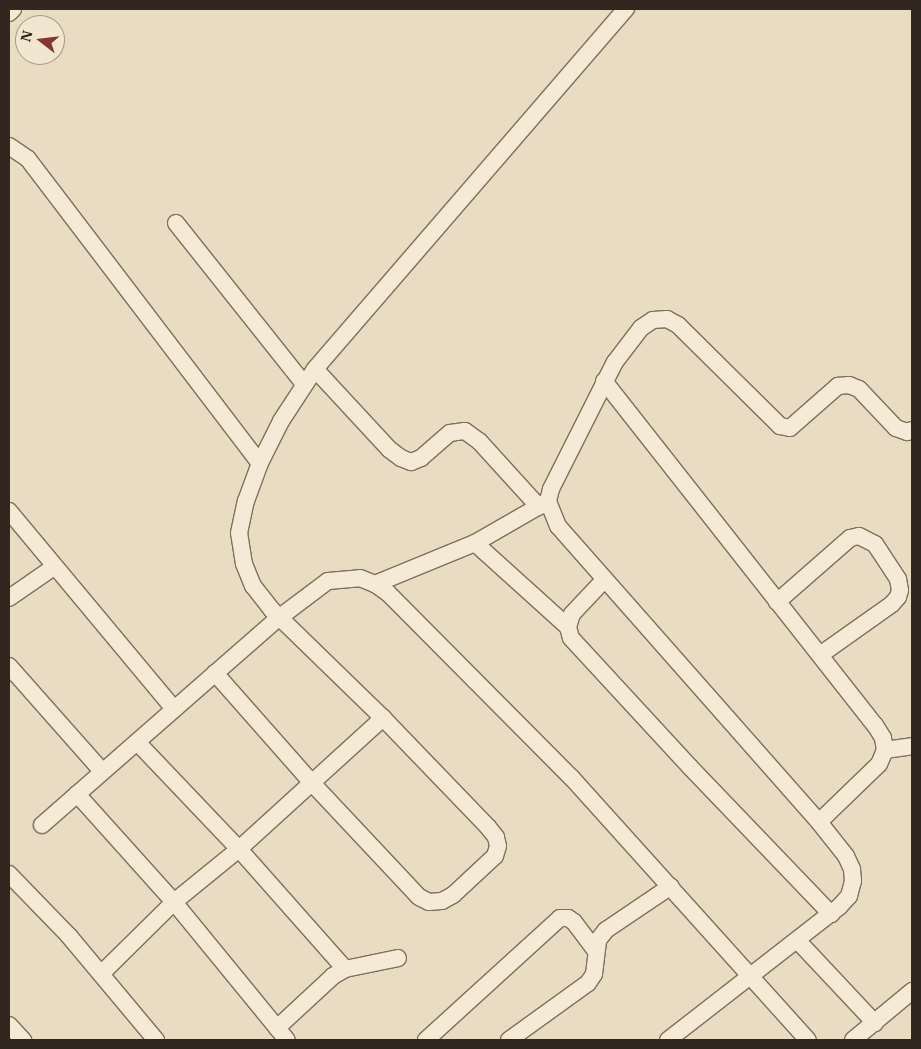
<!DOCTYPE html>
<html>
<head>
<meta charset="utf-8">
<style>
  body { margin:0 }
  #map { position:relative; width:921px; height:1049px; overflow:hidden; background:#e8ddc3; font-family:"IBM Plex Serif",serif }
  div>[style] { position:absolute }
  .roads { filter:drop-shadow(1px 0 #806f5c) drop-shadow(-1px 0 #806f5c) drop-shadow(0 1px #806f5c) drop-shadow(0 -1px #806f5c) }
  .minor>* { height:16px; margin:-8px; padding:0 8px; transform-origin:8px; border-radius:8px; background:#f4ead5 }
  span { translate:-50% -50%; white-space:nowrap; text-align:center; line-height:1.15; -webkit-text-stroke:4px #f1e7d1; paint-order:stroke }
  .frame { position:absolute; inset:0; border:10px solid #32271e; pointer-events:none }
  .north { position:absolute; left:15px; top:15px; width:50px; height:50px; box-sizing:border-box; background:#f1e7d1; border:1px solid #a59a89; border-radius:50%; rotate:286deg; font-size:14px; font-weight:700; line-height:20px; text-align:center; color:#32271e }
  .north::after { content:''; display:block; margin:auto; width:18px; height:22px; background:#883334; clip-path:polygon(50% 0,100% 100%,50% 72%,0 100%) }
</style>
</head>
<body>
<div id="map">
  <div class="roads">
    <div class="minor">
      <div style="left:9px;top:13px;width:6px;rotate:-45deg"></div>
      <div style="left:9px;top:146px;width:23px;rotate:34deg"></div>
      <div style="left:28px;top:159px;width:382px;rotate:52.7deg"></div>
      <div style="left:176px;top:223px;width:206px;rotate:51.5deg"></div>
      <div style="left:315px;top:369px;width:109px;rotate:47.2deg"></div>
      <div style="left:389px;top:449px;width:15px;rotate:37deg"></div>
      <div style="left:401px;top:458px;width:11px;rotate:22deg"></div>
      <div style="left:411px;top:462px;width:11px;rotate:-22deg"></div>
      <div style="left:421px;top:458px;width:38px;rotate:-41deg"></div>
      <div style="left:450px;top:433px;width:15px;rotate:-8deg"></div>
      <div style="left:465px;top:431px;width:17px;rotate:36deg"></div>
      <div style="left:479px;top:441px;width:89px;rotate:47.7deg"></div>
      <div style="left:604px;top:381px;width:438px;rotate:51.8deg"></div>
      <div style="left:875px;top:725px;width:15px;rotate:58deg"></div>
      <div style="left:883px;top:738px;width:12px;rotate:81deg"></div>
      <div style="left:885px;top:750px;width:15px;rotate:113deg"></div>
      <div style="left:879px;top:764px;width:83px;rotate:136deg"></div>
      <div style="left:9px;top:511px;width:258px;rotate:50.2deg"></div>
      <div style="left:475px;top:543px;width:125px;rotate:42.1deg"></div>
      <div style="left:604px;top:580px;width:47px;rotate:133.3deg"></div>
      <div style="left:572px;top:614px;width:14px;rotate:107deg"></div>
      <div style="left:568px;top:627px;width:11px;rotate:75deg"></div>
      <div style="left:571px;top:638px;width:176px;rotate:47.3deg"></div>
      <div style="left:690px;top:767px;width:204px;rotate:46.2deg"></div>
      <div style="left:375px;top:584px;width:108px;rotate:-22.3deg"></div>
      <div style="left:475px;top:543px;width:84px;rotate:-29.9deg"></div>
      <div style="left:9px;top:598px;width:55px;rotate:-34.6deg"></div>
      <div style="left:777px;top:602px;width:97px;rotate:-41.2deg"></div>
      <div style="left:850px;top:538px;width:9px;rotate:-13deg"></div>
      <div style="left:859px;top:536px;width:18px;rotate:27deg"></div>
      <div style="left:875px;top:544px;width:42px;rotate:56.7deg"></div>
      <div style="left:898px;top:579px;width:11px;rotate:80deg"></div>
      <div style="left:900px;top:590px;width:7px;rotate:106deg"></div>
      <div style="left:898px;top:597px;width:9px;rotate:131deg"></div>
      <div style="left:892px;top:604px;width:88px;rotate:144.7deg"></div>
      <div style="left:9px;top:666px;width:140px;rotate:48.5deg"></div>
      <div style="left:215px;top:673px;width:147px;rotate:48.6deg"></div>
      <div style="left:312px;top:783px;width:156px;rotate:46.8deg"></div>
      <div style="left:419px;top:897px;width:11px;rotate:27deg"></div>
      <div style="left:429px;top:902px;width:13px;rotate:-4deg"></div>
      <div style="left:442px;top:901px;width:13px;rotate:-29deg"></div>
      <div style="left:453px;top:895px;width:57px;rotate:-42.9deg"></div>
      <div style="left:495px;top:856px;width:10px;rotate:-73deg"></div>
      <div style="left:498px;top:846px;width:9px;rotate:-103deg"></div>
      <div style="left:496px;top:837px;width:13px;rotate:-129deg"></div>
      <div style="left:488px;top:827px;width:151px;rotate:-133.9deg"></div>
      <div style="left:383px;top:718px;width:155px;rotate:-135.8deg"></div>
      <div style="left:272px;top:610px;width:31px;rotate:-128deg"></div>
      <div style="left:253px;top:586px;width:24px;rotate:-112deg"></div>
      <div style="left:244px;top:564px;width:31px;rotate:-99deg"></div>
      <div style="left:239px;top:533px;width:33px;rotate:-78deg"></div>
      <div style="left:246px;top:501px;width:40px;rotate:-69.8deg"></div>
      <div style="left:260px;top:463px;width:47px;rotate:-63.4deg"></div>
      <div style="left:281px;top:421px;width:62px;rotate:-56.8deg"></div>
      <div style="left:315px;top:369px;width:476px;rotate:-49.2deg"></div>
      <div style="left:137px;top:742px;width:148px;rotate:46.4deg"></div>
      <div style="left:239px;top:849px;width:160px;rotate:48.5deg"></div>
      <div style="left:885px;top:750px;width:27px;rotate:-8deg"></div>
      <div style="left:77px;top:794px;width:145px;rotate:48.1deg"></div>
      <div style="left:174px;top:902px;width:178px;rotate:50.7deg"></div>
      <div style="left:42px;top:825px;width:316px;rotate:-41.2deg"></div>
      <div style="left:280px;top:617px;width:60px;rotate:-36.9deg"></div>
      <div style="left:328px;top:581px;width:32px;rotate:-5deg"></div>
      <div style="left:360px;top:578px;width:16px;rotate:22deg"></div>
      <div style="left:375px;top:584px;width:16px;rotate:35deg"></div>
      <div style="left:388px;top:593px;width:260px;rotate:45.2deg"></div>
      <div style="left:571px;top:777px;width:354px;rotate:48deg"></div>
      <div style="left:9px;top:874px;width:86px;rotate:45.9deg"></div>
      <div style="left:69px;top:936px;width:136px;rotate:50.1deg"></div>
      <div style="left:797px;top:940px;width:114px;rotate:46.8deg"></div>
      <div style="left:101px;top:974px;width:103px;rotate:-44.6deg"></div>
      <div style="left:174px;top:902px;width:84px;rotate:-39.2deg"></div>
      <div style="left:239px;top:849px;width:195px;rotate:-42.3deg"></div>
      <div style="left:9px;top:1025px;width:21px;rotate:47deg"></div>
      <div style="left:277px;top:1028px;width:76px;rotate:-42.9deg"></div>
      <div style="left:333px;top:976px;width:14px;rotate:-30deg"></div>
      <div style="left:345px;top:969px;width:54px;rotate:-11.7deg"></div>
      <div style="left:426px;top:1040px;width:181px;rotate:-42.3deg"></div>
      <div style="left:560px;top:918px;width:8px"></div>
      <div style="left:568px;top:918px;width:7px;rotate:34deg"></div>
      <div style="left:574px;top:922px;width:35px;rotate:53deg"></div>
      <div style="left:509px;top:1040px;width:97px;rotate:-35.8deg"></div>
      <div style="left:588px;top:983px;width:11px;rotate:-56deg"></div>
      <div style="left:594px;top:974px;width:34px;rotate:-83deg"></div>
      <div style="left:598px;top:940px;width:13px;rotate:-51deg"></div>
      <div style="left:606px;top:930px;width:78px;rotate:-34.1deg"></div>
      <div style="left:668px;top:1040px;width:217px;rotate:-37.9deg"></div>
      <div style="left:839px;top:907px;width:15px;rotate:-48deg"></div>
      <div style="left:849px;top:896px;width:16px;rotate:-75deg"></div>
      <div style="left:853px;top:881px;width:12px;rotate:-95deg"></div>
      <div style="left:852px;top:869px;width:14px;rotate:-115deg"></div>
      <div style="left:846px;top:856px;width:43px;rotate:-128.5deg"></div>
      <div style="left:819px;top:822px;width:395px;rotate:-131.4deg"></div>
      <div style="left:558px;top:526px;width:27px;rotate:-112deg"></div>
      <div style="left:548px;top:501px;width:12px;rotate:-76deg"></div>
      <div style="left:551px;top:489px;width:142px;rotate:-63.3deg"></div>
      <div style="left:615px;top:362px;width:43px;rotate:-52.6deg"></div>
      <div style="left:641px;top:328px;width:14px;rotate:-34deg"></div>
      <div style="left:653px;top:320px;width:14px;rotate:-4deg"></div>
      <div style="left:667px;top:319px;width:13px;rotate:29deg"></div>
      <div style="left:678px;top:325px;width:144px;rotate:44.7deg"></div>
      <div style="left:780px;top:426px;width:10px;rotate:11deg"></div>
      <div style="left:790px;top:428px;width:64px;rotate:-41.2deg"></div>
      <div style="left:838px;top:386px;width:11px;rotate:-5deg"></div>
      <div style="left:849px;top:385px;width:11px;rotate:22deg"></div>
      <div style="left:859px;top:389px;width:54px;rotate:46.5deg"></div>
      <div style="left:896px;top:428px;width:12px;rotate:20deg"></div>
      <div style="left:907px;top:432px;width:5px;rotate:-22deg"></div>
      <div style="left:853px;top:1040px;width:77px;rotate:-39.7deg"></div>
    </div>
  </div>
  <div class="frame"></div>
  <div class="north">N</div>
</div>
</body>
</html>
